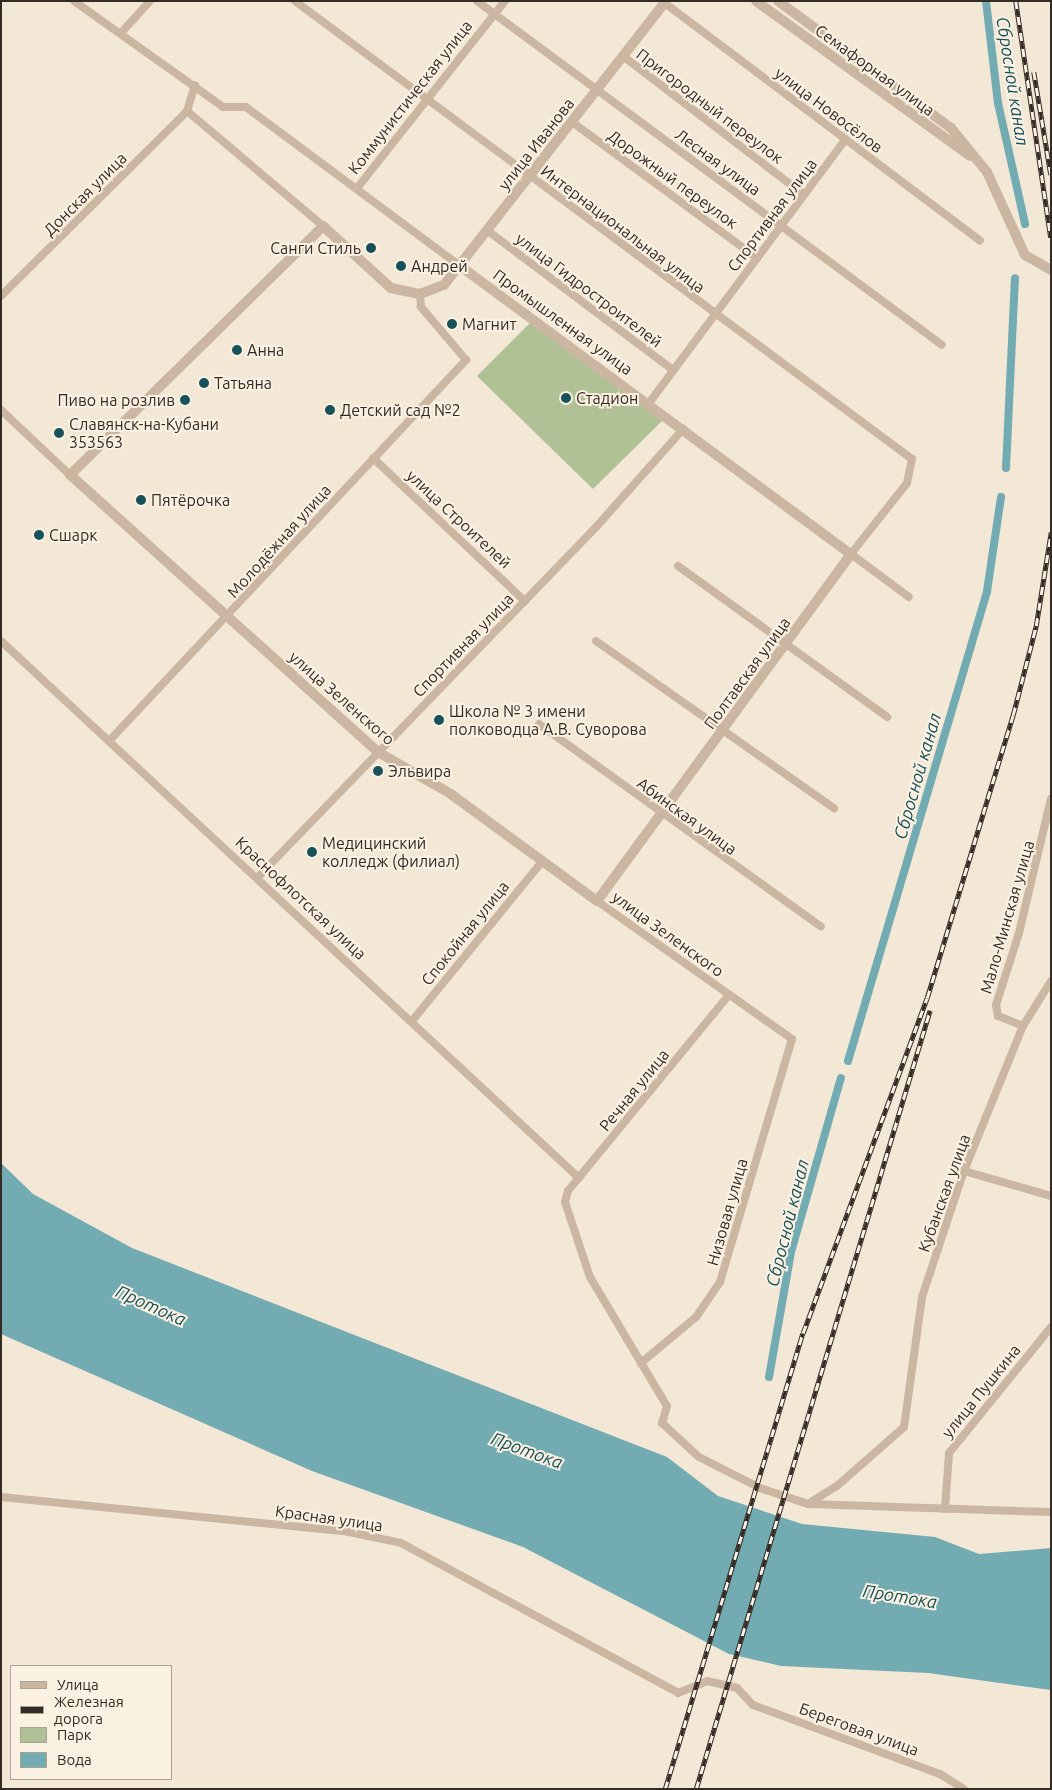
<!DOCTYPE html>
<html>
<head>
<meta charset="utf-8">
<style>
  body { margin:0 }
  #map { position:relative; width:1052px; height:1790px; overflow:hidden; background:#f3e7d6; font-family:Ubuntu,sans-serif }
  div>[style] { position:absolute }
  .green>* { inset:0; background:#b0c295 }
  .water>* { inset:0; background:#73abb2 }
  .canal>* { height:8px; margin:-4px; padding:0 4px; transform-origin:4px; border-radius:4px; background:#73abb2 }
  .minor>* { height:8px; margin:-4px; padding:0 4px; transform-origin:4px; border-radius:4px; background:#cbb7a1 }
  .tertiary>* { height:10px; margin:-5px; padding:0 5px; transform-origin:5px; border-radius:5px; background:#cbb7a1 }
  .rail>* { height:4.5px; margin-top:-2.25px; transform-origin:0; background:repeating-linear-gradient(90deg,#faf1e2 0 8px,#352b25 0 16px); box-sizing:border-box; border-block:1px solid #352b25 }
  .dots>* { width:14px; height:14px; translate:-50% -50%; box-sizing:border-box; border:2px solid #faf1e2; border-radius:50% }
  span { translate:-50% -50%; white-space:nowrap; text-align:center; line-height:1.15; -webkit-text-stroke:4px #faf1e2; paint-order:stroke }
  .street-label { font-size:16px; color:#352b25 }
  .poi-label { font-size:16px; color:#352b25 }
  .right { translate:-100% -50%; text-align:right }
  .left { translate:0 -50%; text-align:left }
  .water-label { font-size:18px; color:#175159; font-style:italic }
  .frame { position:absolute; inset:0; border:2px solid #352b25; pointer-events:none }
  .legend { position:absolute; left:10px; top:1665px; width:162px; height:115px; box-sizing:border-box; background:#faf1e2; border:1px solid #aba296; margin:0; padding:6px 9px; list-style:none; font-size:15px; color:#352b25 }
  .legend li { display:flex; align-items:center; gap:10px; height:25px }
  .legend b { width:25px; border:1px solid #aba296 }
</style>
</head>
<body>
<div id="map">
  <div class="green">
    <div style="clip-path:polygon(533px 320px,662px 421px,593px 489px,477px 376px)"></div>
  </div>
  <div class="water">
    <div style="clip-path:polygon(1px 1163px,33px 1194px,132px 1248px,667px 1457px,718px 1496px,802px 1524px,935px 1537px,979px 1554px,1051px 1548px,1051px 1690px,928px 1673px,781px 1666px,729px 1654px,523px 1547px,312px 1471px,1px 1334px)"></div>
  </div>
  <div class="canal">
    <div style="left:986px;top:1px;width:103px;rotate:83.3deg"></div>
    <div style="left:998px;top:103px;width:124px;rotate:77.4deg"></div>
    <div style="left:1006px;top:468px;width:190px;rotate:-87.3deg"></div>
    <div style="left:848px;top:1061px;width:490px;rotate:-73.5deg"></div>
    <div style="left:987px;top:591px;width:95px;rotate:-81.5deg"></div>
    <div style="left:769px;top:1377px;width:127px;rotate:-80deg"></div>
    <div style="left:791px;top:1252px;width:181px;rotate:-74deg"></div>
  </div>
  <div class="minor">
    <div style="left:74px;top:1px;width:183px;rotate:35.4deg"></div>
    <div style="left:223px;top:107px;width:23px"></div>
    <div style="left:246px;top:107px;width:267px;rotate:36.6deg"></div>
    <div style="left:295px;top:1px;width:768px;rotate:36.59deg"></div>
    <div style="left:912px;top:459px;width:25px;rotate:102deg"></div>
    <div style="left:907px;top:483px;width:90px;rotate:128.3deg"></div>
    <div style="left:851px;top:554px;width:72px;rotate:36.6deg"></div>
    <div style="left:477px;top:1px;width:578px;rotate:36.49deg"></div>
    <div style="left:662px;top:1px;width:398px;rotate:37deg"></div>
    <div style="left:121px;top:33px;width:43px;rotate:-47.8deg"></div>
    <div style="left:623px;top:56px;width:228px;rotate:37.5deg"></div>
    <div style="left:195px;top:85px;width:27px;rotate:107deg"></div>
    <div style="left:187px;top:111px;width:178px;rotate:40.2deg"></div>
    <div style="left:572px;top:122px;width:230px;rotate:36.3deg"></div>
    <div style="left:358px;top:187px;width:237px;rotate:-51.7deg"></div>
    <div style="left:488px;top:231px;width:231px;rotate:36.9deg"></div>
    <div style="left:1px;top:296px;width:262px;rotate:-44.8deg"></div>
    <div style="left:649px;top:403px;width:329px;rotate:-53.3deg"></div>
    <div style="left:1px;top:410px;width:95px;rotate:43.3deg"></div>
    <div style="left:373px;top:458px;width:209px;rotate:43.3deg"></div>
    <div style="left:678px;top:566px;width:258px;rotate:35.8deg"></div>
    <div style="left:1px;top:641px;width:789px;rotate:42.89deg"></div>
    <div style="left:596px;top:641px;width:291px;rotate:35.1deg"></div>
    <div style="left:539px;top:724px;width:347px;rotate:35.7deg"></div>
    <div style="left:110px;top:740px;width:521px;rotate:-46.87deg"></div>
    <div style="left:466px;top:360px;width:70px;rotate:-130.3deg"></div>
    <div style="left:421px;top:307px;width:13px;rotate:-94deg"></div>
    <div style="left:259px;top:876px;width:487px;rotate:-46deg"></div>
    <div style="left:597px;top:526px;width:130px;rotate:-48.4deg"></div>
    <div style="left:597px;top:901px;width:239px;rotate:35.3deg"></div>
    <div style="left:792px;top:1039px;width:253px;rotate:106.5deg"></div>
    <div style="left:720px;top:1282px;width:42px;rotate:124.4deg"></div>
    <div style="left:696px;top:1317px;width:72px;rotate:140.1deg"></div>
    <div style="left:728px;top:996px;width:252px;rotate:129.4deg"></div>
    <div style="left:568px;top:1191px;width:11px;rotate:105deg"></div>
    <div style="left:565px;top:1202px;width:79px;rotate:71.6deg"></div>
    <div style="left:590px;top:1277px;width:150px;rotate:59.2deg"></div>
    <div style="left:667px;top:1406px;width:18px;rotate:106deg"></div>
    <div style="left:662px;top:1423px;width:50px;rotate:42.6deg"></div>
    <div style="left:699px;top:1457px;width:68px;rotate:26.9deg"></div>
    <div style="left:760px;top:1488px;width:51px;rotate:18.4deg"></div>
    <div style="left:808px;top:1504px;width:34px;rotate:-32deg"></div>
    <div style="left:837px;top:1486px;width:89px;rotate:-41.4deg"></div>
    <div style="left:904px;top:1427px;width:131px;rotate:-82.1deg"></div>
    <div style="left:922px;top:1297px;width:133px;rotate:-71.6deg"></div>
    <div style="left:964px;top:1171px;width:157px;rotate:-67.9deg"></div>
    <div style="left:1023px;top:1026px;width:53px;rotate:-58.1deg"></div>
    <div style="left:412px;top:1021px;width:204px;rotate:-50.8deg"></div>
    <div style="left:1023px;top:1026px;width:27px;rotate:-158deg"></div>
    <div style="left:998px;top:1016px;width:11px;rotate:-100deg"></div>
    <div style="left:996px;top:1005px;width:76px;rotate:-72.3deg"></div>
    <div style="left:1019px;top:933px;width:138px;rotate:-76.6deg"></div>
    <div style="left:964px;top:1171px;width:91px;rotate:16deg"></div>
    <div style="left:1px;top:1497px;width:350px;rotate:5.7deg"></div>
    <div style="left:349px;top:1532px;width:53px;rotate:11.9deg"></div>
    <div style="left:401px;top:1543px;width:315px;rotate:28.4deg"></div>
    <div style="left:678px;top:1693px;width:31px;rotate:-22deg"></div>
    <div style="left:707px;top:1681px;width:31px;rotate:13deg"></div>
    <div style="left:737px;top:1688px;width:23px;rotate:47deg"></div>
    <div style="left:753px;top:1705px;width:199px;rotate:20.3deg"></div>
    <div style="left:940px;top:1774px;width:28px;rotate:32deg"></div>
    <div style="left:808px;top:1504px;width:243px;rotate:1.9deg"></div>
    <div style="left:945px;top:1509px;width:56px;rotate:-85.9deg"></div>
    <div style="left:949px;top:1453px;width:162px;rotate:-51deg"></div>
  </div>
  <div class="tertiary">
    <div style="left:756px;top:1px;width:264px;rotate:35.9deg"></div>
    <div style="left:778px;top:1px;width:215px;rotate:36.3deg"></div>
    <div style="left:951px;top:128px;width:57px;rotate:50.7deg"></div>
    <div style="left:987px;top:172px;width:91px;rotate:65.4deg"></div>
    <div style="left:1025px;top:255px;width:30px;rotate:30deg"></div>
    <div style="left:460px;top:266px;width:486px;rotate:36.4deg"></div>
    <div style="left:851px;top:554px;width:430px;rotate:126.2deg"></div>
    <div style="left:597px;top:901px;width:181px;rotate:-143.8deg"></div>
    <div style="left:451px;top:794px;width:84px;rotate:-150.1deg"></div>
    <div style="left:378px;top:752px;width:414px;rotate:-138deg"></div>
    <div style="left:70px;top:475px;width:355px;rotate:-44.5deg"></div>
    <div style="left:323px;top:226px;width:92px;rotate:42.4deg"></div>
    <div style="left:391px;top:288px;width:30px;rotate:12deg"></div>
    <div style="left:420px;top:294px;width:26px;rotate:-21deg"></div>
    <div style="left:444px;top:285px;width:360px;rotate:-52deg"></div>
  </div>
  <div class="rail">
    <div style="left:1016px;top:1px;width:239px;rotate:81.6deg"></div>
    <div style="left:1034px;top:72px;width:104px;rotate:80.6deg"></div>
    <div style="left:665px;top:1789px;width:476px;rotate:-73.2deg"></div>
    <div style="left:803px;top:1333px;width:357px;rotate:-69.7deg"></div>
    <div style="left:927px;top:998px;width:296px;rotate:-73.1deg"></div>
    <div style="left:1013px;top:715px;width:92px;rotate:-75.5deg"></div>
    <div style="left:1036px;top:626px;width:95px;rotate:-80.9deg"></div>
    <div style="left:696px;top:1789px;width:813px;rotate:-73.28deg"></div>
  </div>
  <div class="dots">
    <div style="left:371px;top:248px;background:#175159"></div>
    <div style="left:401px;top:266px;background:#175159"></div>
    <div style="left:452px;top:324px;background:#175159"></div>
    <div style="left:237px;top:350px;background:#175159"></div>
    <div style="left:204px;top:383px;background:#175159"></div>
    <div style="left:566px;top:398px;background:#175159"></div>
    <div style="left:185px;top:400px;background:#175159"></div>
    <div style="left:330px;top:410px;background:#175159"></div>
    <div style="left:59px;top:433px;background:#175159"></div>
    <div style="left:141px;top:500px;background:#175159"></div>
    <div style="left:39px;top:535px;background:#175159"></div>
    <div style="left:439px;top:720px;background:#175159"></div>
    <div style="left:378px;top:771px;background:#175159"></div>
    <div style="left:312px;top:852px;background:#175159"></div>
  </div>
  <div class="street-label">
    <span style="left:875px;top:70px;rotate:36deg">Семафорная улица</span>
    <span style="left:410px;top:97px;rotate:-52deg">Коммунистическая улица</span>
    <span style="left:710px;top:106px;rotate:37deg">Пригородный переулок</span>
    <span style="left:829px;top:110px;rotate:37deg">улица Новосёлов</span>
    <span style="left:536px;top:144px;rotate:-52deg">улица Иванова</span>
    <span style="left:718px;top:162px;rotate:36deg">Лесная улица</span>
    <span style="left:673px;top:179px;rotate:36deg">Дорожный переулок</span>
    <span style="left:85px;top:194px;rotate:-45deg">Донская улица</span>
    <span style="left:772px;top:215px;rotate:-53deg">Спортивная улица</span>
    <span style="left:623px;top:229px;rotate:37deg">Интернациональная улица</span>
    <span style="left:589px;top:290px;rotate:37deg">улица Гидростроителей</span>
    <span style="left:563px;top:322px;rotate:36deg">Промышленная улица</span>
    <span style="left:459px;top:519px;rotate:43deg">улица Строителей</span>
    <span style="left:279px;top:541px;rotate:-48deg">Молодёжная улица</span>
    <span style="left:463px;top:645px;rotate:-46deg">Спортивная улица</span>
    <span style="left:747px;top:673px;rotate:-54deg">Полтавская улица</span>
    <span style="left:342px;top:698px;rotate:41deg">улица Зеленского</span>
    <span style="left:687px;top:816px;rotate:36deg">Абинская улица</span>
    <span style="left:301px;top:898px;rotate:43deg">Краснофлотская улица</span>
    <span style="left:1007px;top:917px;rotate:-74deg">Мало-Минская улица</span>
    <span style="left:465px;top:933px;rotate:-51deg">Спокойная улица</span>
    <span style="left:668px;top:934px;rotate:36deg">улица Зеленского</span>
    <span style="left:634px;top:1090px;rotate:-51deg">Речная улица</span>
    <span style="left:944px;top:1193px;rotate:-70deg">Кубанская улица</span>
    <span style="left:727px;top:1212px;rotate:-74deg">Низовая улица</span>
    <span style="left:981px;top:1391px;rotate:-51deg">улица Пушкина</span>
    <span style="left:329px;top:1518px;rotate:8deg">Красная улица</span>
    <span style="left:859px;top:1729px;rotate:20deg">Береговая улица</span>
  </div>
  <div class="poi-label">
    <span class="right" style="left:361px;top:248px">Санги Стиль</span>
    <span class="left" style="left:411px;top:266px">Андрей</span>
    <span class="left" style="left:462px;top:324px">Магнит</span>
    <span class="left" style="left:247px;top:350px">Анна</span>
    <span class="left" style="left:214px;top:383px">Татьяна</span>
    <span class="left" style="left:576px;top:398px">Стадион</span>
    <span class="right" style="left:175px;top:400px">Пиво на розлив</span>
    <span class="left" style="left:340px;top:410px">Детский сад №2</span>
    <span class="left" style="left:69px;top:433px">Славянск-на-Кубани<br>353563</span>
    <span class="left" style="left:151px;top:500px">Пятёрочка</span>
    <span class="left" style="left:49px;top:535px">Сшарк</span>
    <span class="left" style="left:449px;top:720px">Школа № 3 имени<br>полководца А.В. Суворова</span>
    <span class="left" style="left:388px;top:771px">Эльвира</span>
    <span class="left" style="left:322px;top:852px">Медицинский<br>колледж (филиал)</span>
  </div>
  <div class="water-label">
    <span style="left:1013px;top:81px;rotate:81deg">Сбросной канал</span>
    <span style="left:917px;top:776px;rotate:-74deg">Сбросной канал</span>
    <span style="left:787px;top:1223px;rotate:-76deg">Сбросной канал</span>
    <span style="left:151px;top:1305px;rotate:24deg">Протока</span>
    <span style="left:527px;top:1450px;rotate:20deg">Протока</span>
    <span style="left:900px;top:1596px;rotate:9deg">Протока</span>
  </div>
  <div class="frame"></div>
  <ul class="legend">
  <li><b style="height:6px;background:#cbb7a1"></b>Улица</li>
  <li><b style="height:6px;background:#352b25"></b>Железная дорога</li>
  <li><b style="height:14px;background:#b0c295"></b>Парк</li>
  <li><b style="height:14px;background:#73abb2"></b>Вода</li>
  </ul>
</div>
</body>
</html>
